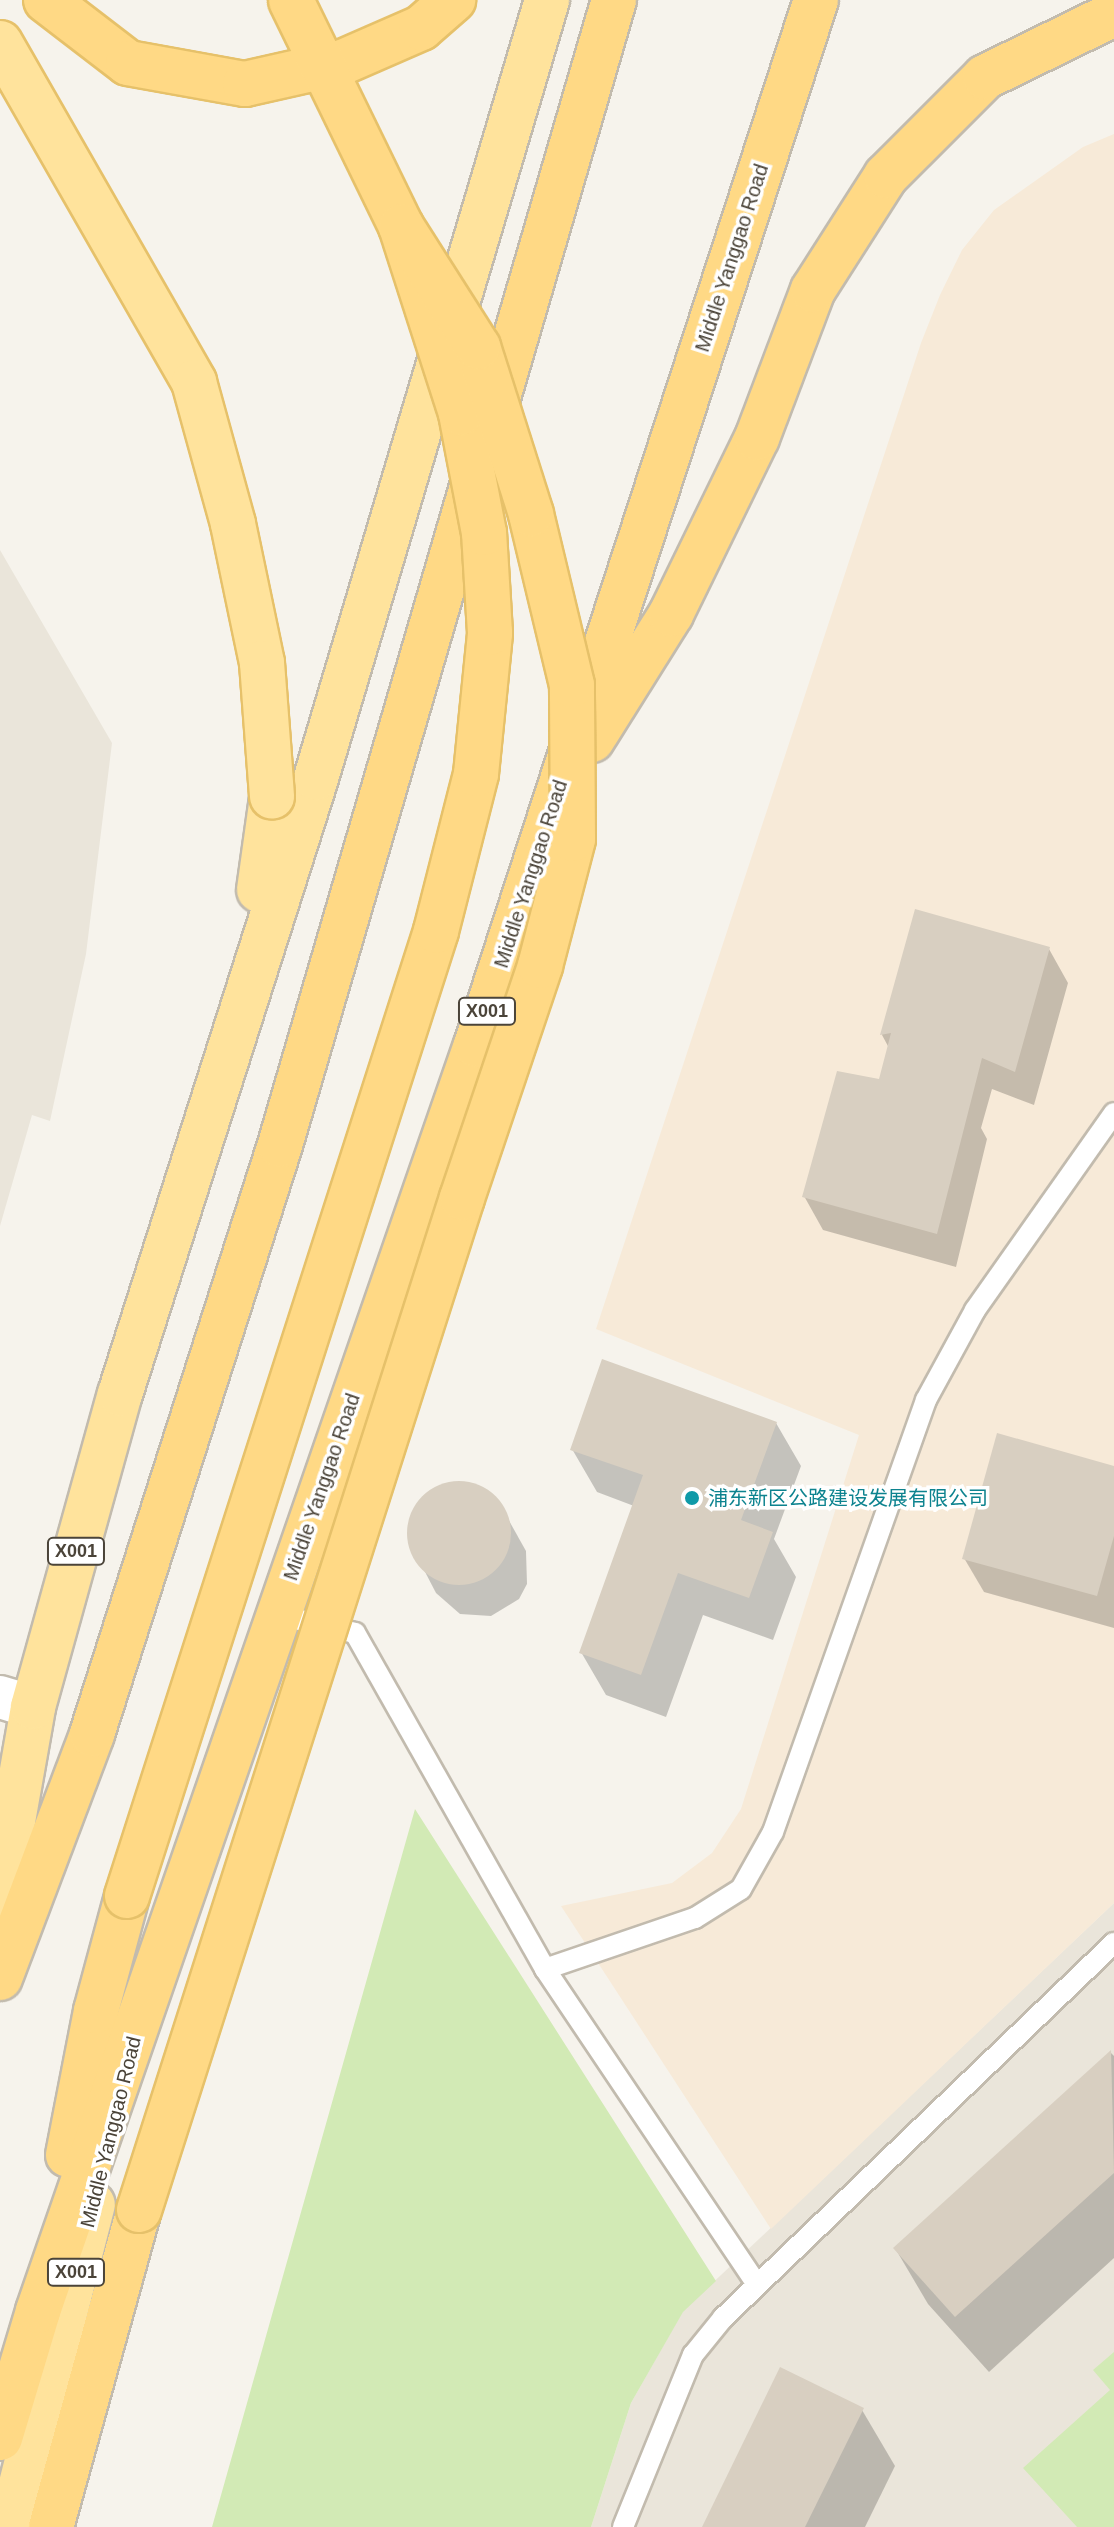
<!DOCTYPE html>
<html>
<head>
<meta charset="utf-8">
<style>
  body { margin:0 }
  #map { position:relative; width:1114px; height:2527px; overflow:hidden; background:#f6f3ec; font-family:Helvetica,"Noto Sans SC",sans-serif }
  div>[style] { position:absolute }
  .residential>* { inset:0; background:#eae5da }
  .commercial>* { inset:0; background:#f7ead8 }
  .green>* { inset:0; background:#d2eab5 }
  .shadow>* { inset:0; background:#0003 }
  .building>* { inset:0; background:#d8cfc1 }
  .round { border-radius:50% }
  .roads { filter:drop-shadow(2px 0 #c2bbae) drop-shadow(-2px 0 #c2bbae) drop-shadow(0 2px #c2bbae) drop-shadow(0 -2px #c2bbae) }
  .service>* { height:20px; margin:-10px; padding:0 10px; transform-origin:10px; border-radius:10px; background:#fff }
  .minor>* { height:42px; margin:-21px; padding:0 21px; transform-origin:21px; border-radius:21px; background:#fff }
  .primary>* { height:44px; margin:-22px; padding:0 22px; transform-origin:22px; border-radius:22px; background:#ffe39c }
  .trunk>* { height:44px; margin:-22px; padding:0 22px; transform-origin:22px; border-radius:22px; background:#ffd985 }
  .bridges { filter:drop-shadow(2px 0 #e6c16a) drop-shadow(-2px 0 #e6c16a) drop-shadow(0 2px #e6c16a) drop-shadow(0 -2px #e6c16a) }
  .primary-bridge>* { height:44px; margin:-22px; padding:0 22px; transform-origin:22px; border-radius:22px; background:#ffe39c }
  .trunk-bridge>* { height:44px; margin:-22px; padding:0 22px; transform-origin:22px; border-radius:22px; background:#ffd985 }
  .dots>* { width:22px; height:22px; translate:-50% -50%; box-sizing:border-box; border:4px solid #fff; border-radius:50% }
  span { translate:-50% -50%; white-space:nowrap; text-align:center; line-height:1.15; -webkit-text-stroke:7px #fff; paint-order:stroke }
  .shield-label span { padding:2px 6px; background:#fff; border:2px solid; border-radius:6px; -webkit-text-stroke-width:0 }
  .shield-label { font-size:18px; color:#4b4439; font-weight:700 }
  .street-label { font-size:20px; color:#4b4439 }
  .culture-label { font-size:20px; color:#0d838f }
  .left { translate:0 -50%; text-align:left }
</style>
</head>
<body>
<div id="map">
  <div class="residential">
    <div style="clip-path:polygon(0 550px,112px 743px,86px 954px,50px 1121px,32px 1115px,0 1226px)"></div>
    <div style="clip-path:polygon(1114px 1903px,1114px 2527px,591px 2527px,631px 2403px,683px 2311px)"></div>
  </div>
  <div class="commercial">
    <div style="clip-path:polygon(1114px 134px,1114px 1903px,771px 2229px,561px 1906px,672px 1883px,712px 1853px,741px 1809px,859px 1435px,596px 1329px,921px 343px,940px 295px,962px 250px,994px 210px,1083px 147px)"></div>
  </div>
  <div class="green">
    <div style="clip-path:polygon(415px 1809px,716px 2281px,683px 2312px,631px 2403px,591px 2527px,212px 2527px)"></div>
    <div style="clip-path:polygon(1114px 2352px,1114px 2527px,1077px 2527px,1023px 2468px,1110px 2390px,1093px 2370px)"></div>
  </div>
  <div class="shadow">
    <div style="clip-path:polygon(916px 912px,1049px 949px,1068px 983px,1034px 1105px,992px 1089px,981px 1128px,987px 1139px,956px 1267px,823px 1230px,804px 1196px,885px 1085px,889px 1048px,882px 1035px)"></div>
    <div style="clip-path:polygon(776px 1423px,801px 1466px,774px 1539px,796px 1577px,773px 1640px,703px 1615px,666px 1717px,606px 1695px,581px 1652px,634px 1506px,597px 1492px,572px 1449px)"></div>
    <div style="clip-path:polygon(1114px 1468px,1114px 1628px,984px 1592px,964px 1558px)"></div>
    <div style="clip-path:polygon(453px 1483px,470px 1483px,498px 1501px,526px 1551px,527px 1584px,519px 1599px,491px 1616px,460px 1614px,436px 1593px,410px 1543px,413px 1511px,423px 1498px)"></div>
    <div style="clip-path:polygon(1111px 2053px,1114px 2056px,1114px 2258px,989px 2372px,928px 2304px,895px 2248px)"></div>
    <div style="clip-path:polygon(862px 2410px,895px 2466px,865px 2527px,704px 2527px)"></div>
  </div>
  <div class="building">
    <div style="clip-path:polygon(915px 909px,1050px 947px,1015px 1072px,982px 1058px,937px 1234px,802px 1197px,837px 1071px,879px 1079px,891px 1033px,880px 1035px)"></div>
    <div style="clip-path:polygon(602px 1359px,777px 1422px,741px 1520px,773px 1532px,749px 1598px,678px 1573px,641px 1675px,579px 1653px,643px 1475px,570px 1450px)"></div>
    <div style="clip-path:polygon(997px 1433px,1114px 1466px,1114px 1536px,1097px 1596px,962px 1559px)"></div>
    <div class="round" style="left:407px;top:1481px;width:104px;height:104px"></div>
    <div style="clip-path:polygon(1111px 2050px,1114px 2173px,955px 2317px,893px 2248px)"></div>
    <div style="clip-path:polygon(780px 2367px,864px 2408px,805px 2527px,702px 2527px)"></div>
  </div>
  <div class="roads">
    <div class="service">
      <div style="left:279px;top:1615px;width:78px;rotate:13.3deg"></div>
      <div style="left:355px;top:1633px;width:386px;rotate:60.5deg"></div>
      <div style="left:545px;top:1969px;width:378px;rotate:56.1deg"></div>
      <div style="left:545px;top:1969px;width:158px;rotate:-18.8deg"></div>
      <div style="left:695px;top:1918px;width:54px;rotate:-32.2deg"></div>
      <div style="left:741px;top:1889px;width:65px;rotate:-60.7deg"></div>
      <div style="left:773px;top:1832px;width:458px;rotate:-70.5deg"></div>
      <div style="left:926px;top:1400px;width:102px;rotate:-61.4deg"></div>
      <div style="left:975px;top:1310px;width:241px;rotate:-54.8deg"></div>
      <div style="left:623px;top:2527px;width:186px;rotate:-67.9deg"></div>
      <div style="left:693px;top:2355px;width:48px;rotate:-51deg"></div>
      <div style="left:723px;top:2318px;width:542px;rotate:-43.8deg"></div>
    </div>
    <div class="minor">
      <div style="left:0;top:1697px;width:34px;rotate:17deg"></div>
    </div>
    <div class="primary">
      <div style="left:259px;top:890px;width:94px;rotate:-82deg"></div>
      <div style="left:0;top:1895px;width:191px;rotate:-80deg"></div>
      <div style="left:33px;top:1707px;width:325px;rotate:-74.5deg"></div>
      <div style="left:120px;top:1394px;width:646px;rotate:-72.35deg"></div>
      <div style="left:316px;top:778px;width:812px;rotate:-73.46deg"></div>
      <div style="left:10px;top:2527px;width:333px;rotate:-75.6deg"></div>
    </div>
    <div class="trunk">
      <div style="left:592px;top:740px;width:149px;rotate:-57.9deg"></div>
      <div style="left:671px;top:614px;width:196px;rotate:-64deg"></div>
      <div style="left:757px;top:438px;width:158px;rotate:-69.3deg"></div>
      <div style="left:813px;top:290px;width:135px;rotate:-57.4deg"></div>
      <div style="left:886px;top:176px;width:140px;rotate:-45deg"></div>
      <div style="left:985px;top:77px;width:144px;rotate:-26deg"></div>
      <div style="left:0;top:1978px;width:261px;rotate:-69.3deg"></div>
      <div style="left:92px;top:1734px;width:618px;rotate:-72.3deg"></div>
      <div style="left:280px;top:1145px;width:1193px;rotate:-73.74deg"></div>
      <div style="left:68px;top:2155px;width:147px;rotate:-79deg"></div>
      <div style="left:96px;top:2011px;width:119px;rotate:-74.9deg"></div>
      <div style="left:0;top:2438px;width:133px;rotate:-73.3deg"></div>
      <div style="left:38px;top:2311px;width:1340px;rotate:-70.92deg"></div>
      <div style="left:476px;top:1045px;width:1099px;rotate:-71.98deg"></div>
      <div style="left:51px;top:2527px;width:329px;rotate:-74.5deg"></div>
    </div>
  </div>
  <div class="bridges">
    <div class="primary-bridge">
      <div style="left:0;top:43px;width:391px;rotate:60.2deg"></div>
      <div style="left:194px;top:382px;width:147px;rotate:74.6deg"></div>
      <div style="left:233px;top:524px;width:142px;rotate:78.2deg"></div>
      <div style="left:262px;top:663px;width:134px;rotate:85.7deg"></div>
    </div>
    <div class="trunk-bridge">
      <div style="left:46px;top:0;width:103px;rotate:37.5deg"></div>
      <div style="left:128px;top:63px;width:119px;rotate:10.2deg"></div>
      <div style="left:245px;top:84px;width:100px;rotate:-12.7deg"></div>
      <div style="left:343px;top:62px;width:85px;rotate:-23.6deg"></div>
      <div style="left:421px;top:28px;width:43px;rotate:-41.2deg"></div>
      <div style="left:127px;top:1896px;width:1013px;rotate:-72.24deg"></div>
      <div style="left:436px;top:931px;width:162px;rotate:-75.7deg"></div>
      <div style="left:476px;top:774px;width:142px;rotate:-84.3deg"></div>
      <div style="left:490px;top:633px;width:100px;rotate:-93.4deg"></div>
      <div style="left:484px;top:533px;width:122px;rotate:-100.9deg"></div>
      <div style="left:461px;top:413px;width:196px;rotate:-107.8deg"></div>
      <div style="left:401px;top:226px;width:251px;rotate:-116deg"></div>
      <div style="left:139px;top:2210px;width:1062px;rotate:-72.3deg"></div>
      <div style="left:462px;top:1198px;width:245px;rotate:-71.4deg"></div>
      <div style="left:540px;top:966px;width:131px;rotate:-75.4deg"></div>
      <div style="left:573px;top:839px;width:154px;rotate:-90.4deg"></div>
      <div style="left:572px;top:685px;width:176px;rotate:-103.5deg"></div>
      <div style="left:531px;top:514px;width:175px;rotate:-107.6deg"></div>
      <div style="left:478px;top:347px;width:143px;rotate:-122.5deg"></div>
    </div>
  </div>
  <div class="dots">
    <div style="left:692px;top:1498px;background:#0f9aa8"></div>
  </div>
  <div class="shield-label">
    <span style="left:487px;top:1011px">X001</span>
    <span style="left:76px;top:1551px">X001</span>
    <span style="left:76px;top:2272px">X001</span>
  </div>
  <div class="street-label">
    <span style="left:732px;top:258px;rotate:-72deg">Middle Yanggao Road</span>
    <span style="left:531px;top:874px;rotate:-72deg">Middle Yanggao Road</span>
    <span style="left:322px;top:1487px;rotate:-71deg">Middle Yanggao Road</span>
    <span style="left:111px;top:2132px;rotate:-76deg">Middle Yanggao Road</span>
  </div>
  <div class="culture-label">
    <span class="left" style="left:708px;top:1498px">浦东新区公路建设发展有限公司</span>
  </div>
</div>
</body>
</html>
